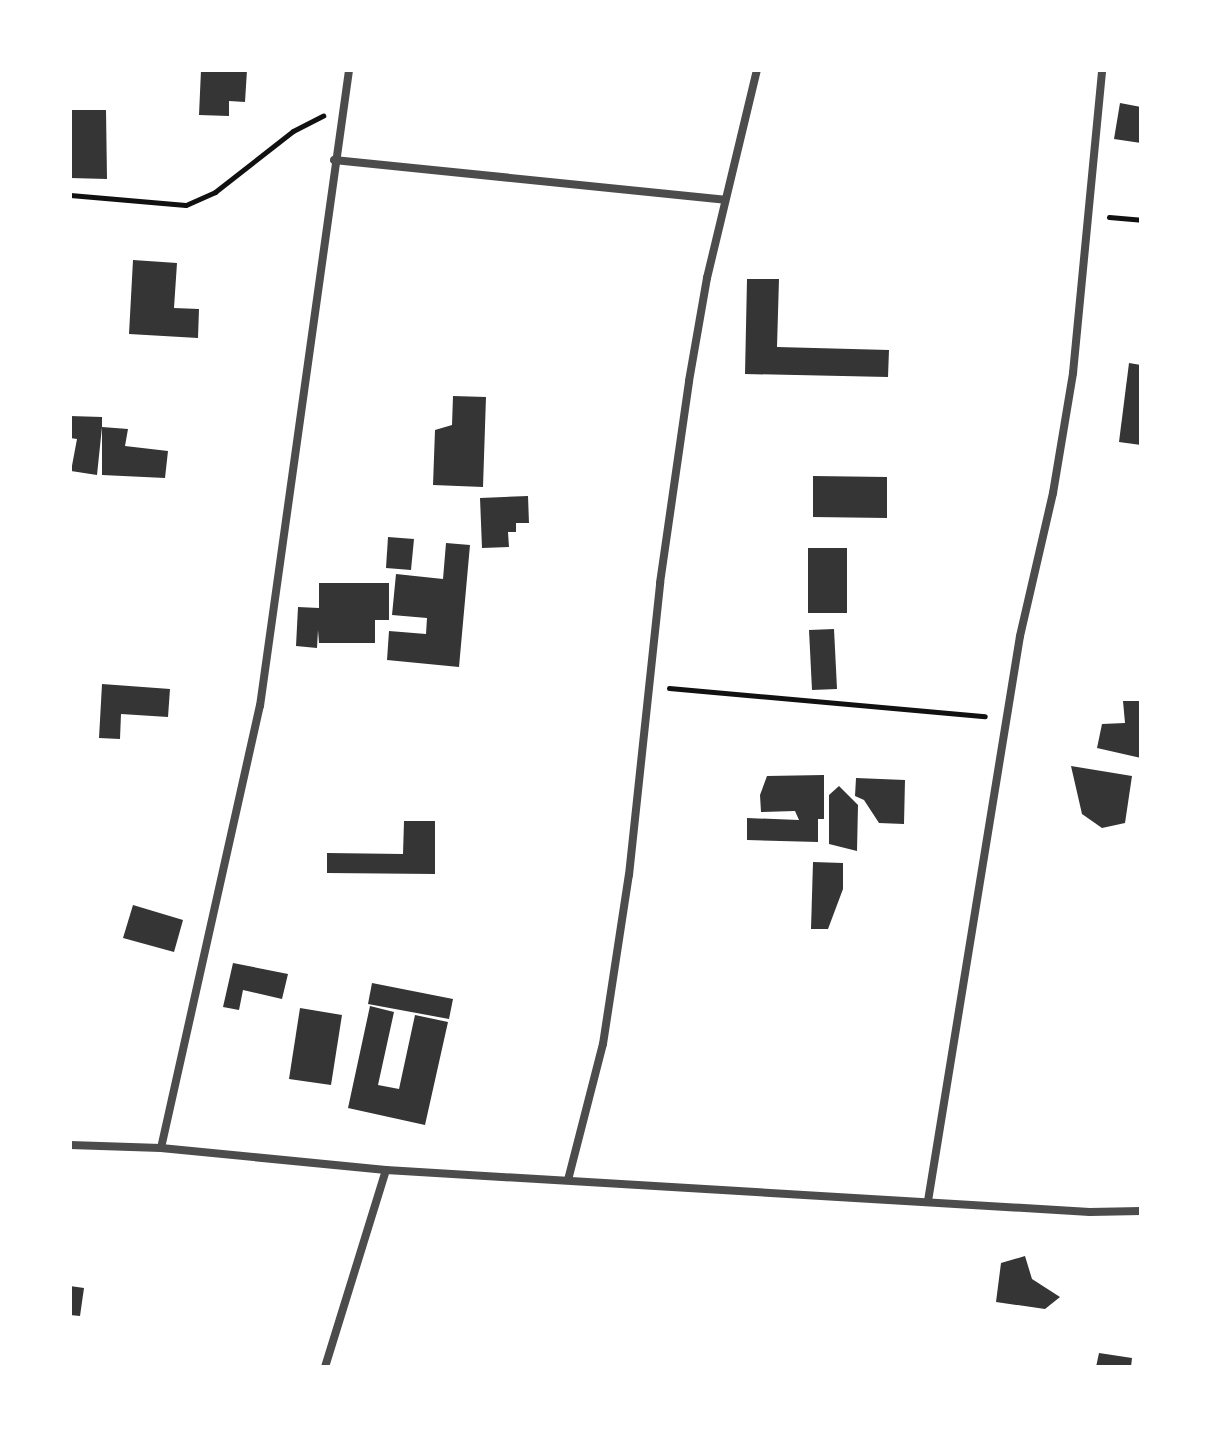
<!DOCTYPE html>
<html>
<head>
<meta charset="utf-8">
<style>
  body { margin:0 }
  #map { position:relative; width:1211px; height:1437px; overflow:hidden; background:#fff; font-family:"Exo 2",sans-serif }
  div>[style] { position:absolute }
  .building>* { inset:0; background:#353535 }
  .path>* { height:5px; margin:-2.5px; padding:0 2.5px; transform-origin:2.5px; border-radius:2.5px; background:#111 }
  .minor>* { height:8px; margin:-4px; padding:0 4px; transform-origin:4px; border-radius:4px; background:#4c4c4c }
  span { translate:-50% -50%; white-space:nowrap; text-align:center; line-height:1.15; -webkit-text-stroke:6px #fff; paint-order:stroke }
  .frame { position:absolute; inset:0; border:72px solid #fff; pointer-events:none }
</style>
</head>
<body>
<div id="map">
  <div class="building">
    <div style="clip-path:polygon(201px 70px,247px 70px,245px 102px,229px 101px,229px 116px,199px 115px)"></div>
    <div style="clip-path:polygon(1120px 103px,1141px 107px,1141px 143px,1114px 139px)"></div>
    <div style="clip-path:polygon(71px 110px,106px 110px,107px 179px,70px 178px)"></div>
    <div style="clip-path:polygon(133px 260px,177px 263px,174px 308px,199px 309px,198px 338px,129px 334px)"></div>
    <div style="clip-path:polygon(747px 279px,779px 279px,777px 347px,889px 350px,888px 377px,745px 374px)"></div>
    <div style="clip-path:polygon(1129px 363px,1141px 365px,1141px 445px,1119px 442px)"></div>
    <div style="clip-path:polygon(453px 396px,486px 397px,483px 487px,433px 485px,435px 430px,452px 425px)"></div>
    <div style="clip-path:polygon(70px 416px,102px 417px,102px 427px,128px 429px,125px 446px,168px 451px,165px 478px,102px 475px,102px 427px,97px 475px,71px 471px,77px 439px,70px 438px)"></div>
    <div style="clip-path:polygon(813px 476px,887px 477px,887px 518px,813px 517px)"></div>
    <div style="clip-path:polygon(528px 496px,529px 523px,516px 523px,516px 532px,508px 532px,509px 547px,482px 548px,480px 498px)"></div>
    <div style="clip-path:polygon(388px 537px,414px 539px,411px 570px,386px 568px)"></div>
    <div style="clip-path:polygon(446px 543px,470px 545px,459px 667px,387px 660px,389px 631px,426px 634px,427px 618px,392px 615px,396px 574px,443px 579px)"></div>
    <div style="clip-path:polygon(808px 548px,847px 548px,847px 613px,808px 613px)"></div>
    <div style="clip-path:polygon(319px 583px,389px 583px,389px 620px,375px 620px,375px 643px,319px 643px,318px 630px,317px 648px,296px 646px,298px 607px,319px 608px)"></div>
    <div style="clip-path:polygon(834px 629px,837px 689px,812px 690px,809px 630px)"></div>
    <div style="clip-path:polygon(102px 684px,170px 689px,168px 717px,121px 714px,120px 739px,99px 738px)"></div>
    <div style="clip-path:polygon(1123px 701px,1141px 701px,1141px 758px,1097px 748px,1102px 724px,1125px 723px)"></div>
    <div style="clip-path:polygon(1071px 766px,1132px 776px,1125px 823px,1102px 828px,1082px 814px)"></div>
    <div style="clip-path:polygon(824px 775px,824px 819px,818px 819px,818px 842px,747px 840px,747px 818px,799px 820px,795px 811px,761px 812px,760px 795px,767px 776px)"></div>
    <div style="clip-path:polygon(856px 778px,905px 780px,904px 824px,879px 823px,864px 800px,855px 796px)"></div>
    <div style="clip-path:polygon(839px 786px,858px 805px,857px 851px,829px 844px,829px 795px)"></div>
    <div style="clip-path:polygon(404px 821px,435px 821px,435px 874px,327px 873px,327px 853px,403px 854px)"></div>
    <div style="clip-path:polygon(813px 862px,843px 863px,843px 889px,828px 929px,811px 929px)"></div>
    <div style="clip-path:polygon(133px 905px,183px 920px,174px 952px,123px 938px)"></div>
    <div style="clip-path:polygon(233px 963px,288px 974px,282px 999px,243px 990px,239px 1010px,223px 1007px)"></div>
    <div style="clip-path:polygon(372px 983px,453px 999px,449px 1019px,368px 1004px)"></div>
    <div style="clip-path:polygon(370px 1006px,394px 1012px,378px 1085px,399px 1089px,415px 1015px,448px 1022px,425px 1125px,348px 1108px)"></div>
    <div style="clip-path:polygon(300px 1008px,342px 1015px,331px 1085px,289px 1079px)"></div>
    <div style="clip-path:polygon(1025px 1256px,1032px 1279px,1060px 1297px,1045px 1309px,996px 1302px,1001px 1263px)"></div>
    <div style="clip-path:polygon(70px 1286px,84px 1288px,80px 1316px,70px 1315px)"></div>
    <div style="clip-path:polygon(1099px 1353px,1132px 1358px,1131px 1367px,1096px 1367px)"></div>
  </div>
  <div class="path">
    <div style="left:70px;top:195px;width:116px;rotate:4.9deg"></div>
    <div style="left:186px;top:205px;width:32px;rotate:-24deg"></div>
    <div style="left:215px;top:192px;width:99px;rotate:-38deg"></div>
    <div style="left:293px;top:131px;width:34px;rotate:-27deg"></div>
    <div style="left:1109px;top:217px;width:32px;rotate:5deg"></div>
    <div style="left:669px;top:688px;width:317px;rotate:5.1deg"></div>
  </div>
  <div class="minor">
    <div style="left:334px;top:160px;width:393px;rotate:5.8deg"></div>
    <div style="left:70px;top:1145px;width:91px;rotate:1.9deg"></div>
    <div style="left:161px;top:1148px;width:226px;rotate:5.6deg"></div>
    <div style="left:386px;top:1170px;width:705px;rotate:3.41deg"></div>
    <div style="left:1090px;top:1212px;width:51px;rotate:-1.1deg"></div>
    <div style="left:161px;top:1148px;width:453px;rotate:-77.4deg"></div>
    <div style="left:260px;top:706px;width:642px;rotate:-82.03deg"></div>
    <div style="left:568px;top:1180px;width:140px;rotate:-75.6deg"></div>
    <div style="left:603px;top:1044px;width:171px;rotate:-81.3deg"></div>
    <div style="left:629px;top:875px;width:294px;rotate:-83.9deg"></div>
    <div style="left:660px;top:583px;width:204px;rotate:-81.8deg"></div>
    <div style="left:689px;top:381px;width:105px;rotate:-80.1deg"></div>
    <div style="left:707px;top:278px;width:214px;rotate:-76.5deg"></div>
    <div style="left:928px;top:1201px;width:572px;rotate:-80.75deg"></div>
    <div style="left:1020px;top:636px;width:147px;rotate:-77deg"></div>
    <div style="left:1053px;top:493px;width:122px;rotate:-80.5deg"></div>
    <div style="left:1073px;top:373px;width:304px;rotate:-84.5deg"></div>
    <div style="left:325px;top:1367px;width:206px;rotate:-72.8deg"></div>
  </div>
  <div class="frame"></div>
</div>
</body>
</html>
